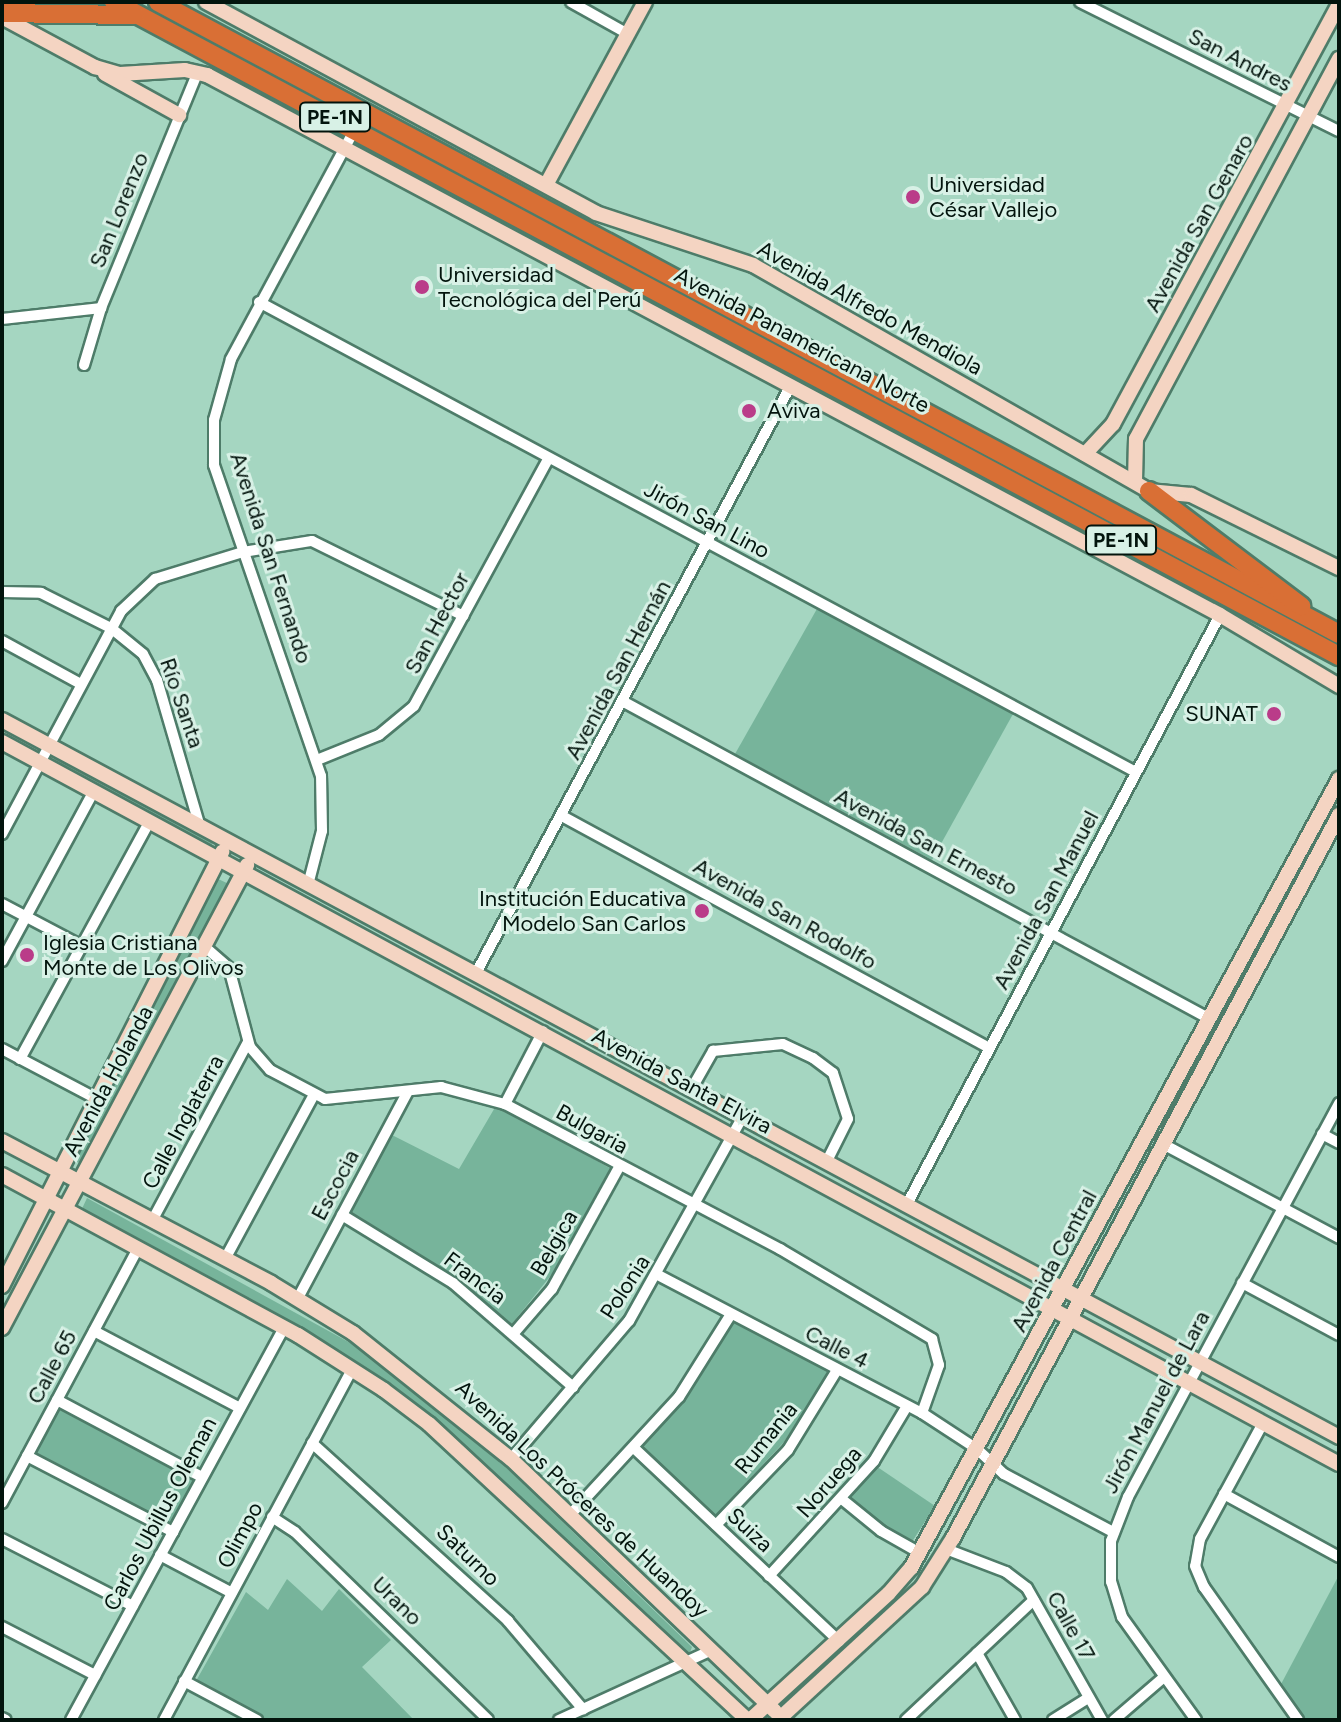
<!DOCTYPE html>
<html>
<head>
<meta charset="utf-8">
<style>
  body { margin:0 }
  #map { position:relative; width:1341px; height:1722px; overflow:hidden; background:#a5d6c1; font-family:Figtree,sans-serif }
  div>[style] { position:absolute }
  .green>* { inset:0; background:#77b49b }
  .roads { filter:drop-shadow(2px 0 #4e7c69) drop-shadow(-2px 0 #4e7c69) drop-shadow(0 2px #4e7c69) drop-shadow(0 -2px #4e7c69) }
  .street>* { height:10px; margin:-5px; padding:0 5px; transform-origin:5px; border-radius:5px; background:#fff }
  .secondary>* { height:14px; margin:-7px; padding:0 7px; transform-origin:7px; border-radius:7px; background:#f4d4c2 }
  .highway>* { height:18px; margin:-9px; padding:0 9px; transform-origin:9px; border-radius:9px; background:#d96f35 }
  .dots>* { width:22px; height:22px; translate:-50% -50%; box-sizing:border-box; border:4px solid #d8f1e6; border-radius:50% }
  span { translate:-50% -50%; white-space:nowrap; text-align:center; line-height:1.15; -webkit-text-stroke:6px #d8f1e6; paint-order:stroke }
  .shield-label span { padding:2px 6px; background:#d8f1e6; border:2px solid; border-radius:6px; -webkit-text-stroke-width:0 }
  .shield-label { font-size:20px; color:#03140d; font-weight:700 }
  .street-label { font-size:22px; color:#03140d }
  .poi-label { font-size:22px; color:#03140d }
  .left { translate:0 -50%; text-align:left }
  .right { translate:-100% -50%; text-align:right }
  .frame { position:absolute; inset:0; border:4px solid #03140d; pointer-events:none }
</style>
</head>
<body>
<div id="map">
  <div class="green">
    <div style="clip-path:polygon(818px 607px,1013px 714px,932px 860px,735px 754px)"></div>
    <div style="clip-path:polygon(57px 756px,213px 841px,211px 847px,52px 763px)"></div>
    <div style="clip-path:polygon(216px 878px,231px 885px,81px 1164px,66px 1156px)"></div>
    <div style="clip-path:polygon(497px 1104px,613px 1170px,569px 1253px,511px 1325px,454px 1276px,345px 1214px,390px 1134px,459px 1169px)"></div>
    <div style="clip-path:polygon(87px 1198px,374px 1356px,459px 1422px,692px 1647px,689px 1655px,684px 1657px,391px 1386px,312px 1337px,80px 1213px)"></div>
    <div style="clip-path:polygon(733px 1320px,829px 1372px,784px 1442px,714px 1517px,640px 1448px,698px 1379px)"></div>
    <div style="clip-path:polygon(59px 1404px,195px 1478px,169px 1526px,34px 1453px)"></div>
    <div style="clip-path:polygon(873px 1464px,935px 1506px,910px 1545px,846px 1499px)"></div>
    <div style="clip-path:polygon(1339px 1575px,1339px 1720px,1303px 1720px,1280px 1686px)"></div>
    <div style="clip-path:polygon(287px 1579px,322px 1611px,339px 1589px,391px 1640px,362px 1667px,414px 1720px,266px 1720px,196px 1681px,246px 1592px,268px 1610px)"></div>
  </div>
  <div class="roads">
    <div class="street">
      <div style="left:571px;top:2px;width:65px;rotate:29.3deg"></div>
      <div style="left:1080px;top:2px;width:289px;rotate:26.5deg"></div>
      <div style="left:259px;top:302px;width:995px;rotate:28.19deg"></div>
      <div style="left:2px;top:319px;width:100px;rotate:-6.3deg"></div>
      <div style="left:84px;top:365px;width:59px;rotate:-73.4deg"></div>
      <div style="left:101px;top:308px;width:255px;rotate:-67.7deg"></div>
      <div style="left:2px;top:592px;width:39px;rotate:1deg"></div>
      <div style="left:41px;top:593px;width:78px;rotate:26.6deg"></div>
      <div style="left:111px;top:628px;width:41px;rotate:39.1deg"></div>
      <div style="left:143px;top:654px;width:30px;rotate:62deg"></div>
      <div style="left:157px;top:680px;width:153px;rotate:73.7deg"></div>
      <div style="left:2px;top:641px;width:90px;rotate:28.6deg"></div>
      <div style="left:624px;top:702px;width:664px;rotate:28.42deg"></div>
      <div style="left:317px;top:760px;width:67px;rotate:-22deg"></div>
      <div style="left:379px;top:735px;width:45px;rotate:-39.6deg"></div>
      <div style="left:414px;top:706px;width:281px;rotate:-61.5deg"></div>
      <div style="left:562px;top:816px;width:486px;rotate:28.5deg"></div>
      <div style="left:2px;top:834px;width:253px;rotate:-61.9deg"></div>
      <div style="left:121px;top:611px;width:47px;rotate:-43.3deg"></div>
      <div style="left:155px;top:579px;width:92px;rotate:-17.1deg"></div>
      <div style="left:243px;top:552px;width:70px;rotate:-9.1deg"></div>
      <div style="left:312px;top:541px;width:169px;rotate:26.3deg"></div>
      <div style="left:308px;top:885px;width:56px;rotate:-75.5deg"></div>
      <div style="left:322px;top:831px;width:55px;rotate:-91deg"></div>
      <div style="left:321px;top:776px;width:329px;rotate:-109deg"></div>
      <div style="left:214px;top:465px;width:45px;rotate:-90deg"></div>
      <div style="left:214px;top:420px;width:63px;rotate:-74.4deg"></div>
      <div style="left:231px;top:359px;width:261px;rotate:-61.7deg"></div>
      <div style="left:2px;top:904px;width:90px;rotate:27.7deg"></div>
      <div style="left:205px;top:947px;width:32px;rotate:41deg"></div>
      <div style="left:229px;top:968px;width:82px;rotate:75.1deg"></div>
      <div style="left:250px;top:1047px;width:30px;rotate:49deg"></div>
      <div style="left:270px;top:1070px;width:62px;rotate:27.8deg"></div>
      <div style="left:325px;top:1099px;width:117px;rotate:-5.9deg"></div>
      <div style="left:441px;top:1087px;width:66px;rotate:14.9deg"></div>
      <div style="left:505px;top:1104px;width:311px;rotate:27.8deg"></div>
      <div style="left:780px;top:1249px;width:177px;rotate:30.6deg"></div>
      <div style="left:932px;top:1339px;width:27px;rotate:75deg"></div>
      <div style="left:939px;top:1365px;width:51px;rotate:109.5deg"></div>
      <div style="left:2px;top:961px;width:193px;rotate:-61.6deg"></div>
      <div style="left:476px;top:973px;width:667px;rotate:-61.82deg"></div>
      <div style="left:2px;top:1049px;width:103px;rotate:27.8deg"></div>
      <div style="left:20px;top:1059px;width:271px;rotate:-61.4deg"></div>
      <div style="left:692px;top:1088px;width:43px;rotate:-60.4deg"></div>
      <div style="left:713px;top:1051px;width:70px;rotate:-5.7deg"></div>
      <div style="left:783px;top:1044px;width:33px;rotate:25deg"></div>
      <div style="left:813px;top:1058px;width:25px;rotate:37deg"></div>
      <div style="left:833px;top:1073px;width:48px;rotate:71.9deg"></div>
      <div style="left:848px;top:1119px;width:47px;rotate:116.6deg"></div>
      <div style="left:505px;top:1104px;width:82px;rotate:-62.5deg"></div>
      <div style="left:1322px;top:1134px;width:19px;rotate:28deg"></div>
      <div style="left:1163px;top:1144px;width:200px;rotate:28.1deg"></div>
      <div style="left:907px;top:1204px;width:667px;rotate:-62.01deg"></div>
      <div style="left:342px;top:1215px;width:130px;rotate:31.5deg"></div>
      <div style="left:453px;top:1283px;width:159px;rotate:40.9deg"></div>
      <div style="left:152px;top:1221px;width:203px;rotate:-61.8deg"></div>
      <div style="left:225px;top:1259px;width:185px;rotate:-61.6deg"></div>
      <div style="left:658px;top:1275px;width:298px;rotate:27.6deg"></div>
      <div style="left:922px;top:1413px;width:66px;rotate:33.2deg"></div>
      <div style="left:977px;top:1449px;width:37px;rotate:43deg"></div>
      <div style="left:1004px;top:1474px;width:123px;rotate:28deg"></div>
      <div style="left:1242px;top:1283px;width:110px;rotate:28.2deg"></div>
      <div style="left:298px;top:1298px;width:234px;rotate:-62deg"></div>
      <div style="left:94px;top:1331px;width:165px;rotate:27.8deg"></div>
      <div style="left:514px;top:1333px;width:58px;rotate:-49.2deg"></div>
      <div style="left:552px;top:1289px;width:139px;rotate:-61.2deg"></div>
      <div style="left:57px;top:1400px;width:164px;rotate:28deg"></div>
      <div style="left:1263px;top:1423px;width:132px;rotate:118.5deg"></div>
      <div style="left:1200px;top:1539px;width:27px;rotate:100deg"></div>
      <div style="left:1195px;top:1566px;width:23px;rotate:67deg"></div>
      <div style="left:1204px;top:1587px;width:163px;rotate:54.7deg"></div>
      <div style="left:312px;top:1443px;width:265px;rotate:42.2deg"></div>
      <div style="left:508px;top:1621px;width:116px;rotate:49.6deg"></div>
      <div style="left:634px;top:1448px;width:282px;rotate:43.3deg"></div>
      <div style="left:27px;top:1456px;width:165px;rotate:27.5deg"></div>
      <div style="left:511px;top:1459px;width:182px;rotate:-49.5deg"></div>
      <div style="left:629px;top:1321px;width:235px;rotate:-60.9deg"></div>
      <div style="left:1224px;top:1494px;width:131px;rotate:28.7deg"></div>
      <div style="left:843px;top:1500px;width:49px;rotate:39.2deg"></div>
      <div style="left:881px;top:1531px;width:45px;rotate:29.4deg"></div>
      <div style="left:2px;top:1503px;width:287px;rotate:-61.9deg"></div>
      <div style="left:570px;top:1515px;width:161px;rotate:-47.3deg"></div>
      <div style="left:679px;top:1397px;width:98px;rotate:-57.9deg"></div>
      <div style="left:272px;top:1517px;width:27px;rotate:33deg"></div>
      <div style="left:295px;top:1532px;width:269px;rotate:44.2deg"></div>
      <div style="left:716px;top:1525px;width:104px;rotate:-46.2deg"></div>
      <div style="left:788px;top:1450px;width:94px;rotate:-58.5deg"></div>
      <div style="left:2px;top:1539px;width:147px;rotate:27.1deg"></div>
      <div style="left:946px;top:1549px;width:64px;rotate:21deg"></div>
      <div style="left:1006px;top:1572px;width:26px;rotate:37deg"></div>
      <div style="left:1027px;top:1588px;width:152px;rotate:60.4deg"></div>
      <div style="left:160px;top:1555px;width:81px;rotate:27.8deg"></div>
      <div style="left:769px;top:1576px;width:156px;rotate:-47.6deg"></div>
      <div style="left:874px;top:1461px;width:64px;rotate:-59deg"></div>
      <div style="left:2px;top:1627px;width:105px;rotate:27.3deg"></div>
      <div style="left:977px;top:1653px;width:77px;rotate:60.4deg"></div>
      <div style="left:184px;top:1681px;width:83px;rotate:28.1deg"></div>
      <div style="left:2px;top:1718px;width:4px;rotate:27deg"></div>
      <div style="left:71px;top:1720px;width:447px;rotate:-61.5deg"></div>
      <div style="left:164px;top:1720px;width:398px;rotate:-61.8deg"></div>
      <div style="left:559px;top:1720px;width:168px;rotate:-24.6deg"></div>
      <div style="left:906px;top:1720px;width:175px;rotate:-43.2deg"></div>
      <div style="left:1053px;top:1720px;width:41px;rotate:-32.2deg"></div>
      <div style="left:1114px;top:1720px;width:66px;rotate:-40.7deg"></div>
      <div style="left:1196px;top:1720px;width:127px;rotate:-125.7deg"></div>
      <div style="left:1122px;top:1617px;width:37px;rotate:-107deg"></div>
      <div style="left:1111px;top:1582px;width:41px;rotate:-90deg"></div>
      <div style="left:1111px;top:1541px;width:47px;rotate:-68.9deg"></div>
      <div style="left:1128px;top:1497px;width:447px;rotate:-61.8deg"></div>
    </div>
    <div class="secondary">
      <div style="left:206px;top:2px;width:443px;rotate:28.4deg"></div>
      <div style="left:596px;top:213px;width:165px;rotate:18.3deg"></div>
      <div style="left:753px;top:265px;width:456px;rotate:29.7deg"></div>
      <div style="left:1149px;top:491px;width:42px;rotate:5.4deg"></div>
      <div style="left:1191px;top:495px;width:165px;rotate:26.3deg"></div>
      <div style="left:2px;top:17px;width:106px;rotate:28.3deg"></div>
      <div style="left:95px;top:67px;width:26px;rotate:16deg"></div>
      <div style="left:120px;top:74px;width:65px;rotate:-3.5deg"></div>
      <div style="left:185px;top:70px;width:23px;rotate:13deg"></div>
      <div style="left:207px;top:75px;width:1148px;rotate:28.06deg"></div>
      <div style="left:1220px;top:615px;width:139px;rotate:30.8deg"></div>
      <div style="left:105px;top:74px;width:85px;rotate:29deg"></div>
      <div style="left:546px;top:185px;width:208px;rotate:-61.6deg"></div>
      <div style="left:1085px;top:454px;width:41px;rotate:-47deg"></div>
      <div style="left:1113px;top:424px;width:476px;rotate:-61.7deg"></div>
      <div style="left:1135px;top:482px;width:43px;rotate:-88.7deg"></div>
      <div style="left:1136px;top:439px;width:431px;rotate:-61.9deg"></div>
      <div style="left:2px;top:720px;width:1517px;rotate:28.2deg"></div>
      <div style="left:2px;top:742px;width:1519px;rotate:28.37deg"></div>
      <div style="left:2px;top:1141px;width:304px;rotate:27.8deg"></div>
      <div style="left:271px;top:1283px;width:96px;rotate:31.4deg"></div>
      <div style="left:353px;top:1333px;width:202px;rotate:38.6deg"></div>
      <div style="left:511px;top:1459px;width:365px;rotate:43.7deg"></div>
      <div style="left:2px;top:1175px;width:336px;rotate:28.4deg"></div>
      <div style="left:298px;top:1335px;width:102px;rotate:32.6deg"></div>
      <div style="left:384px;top:1390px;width:56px;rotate:37.1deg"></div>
      <div style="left:429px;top:1424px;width:435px;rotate:42.9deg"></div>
      <div style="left:2px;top:1286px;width:487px;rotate:-63.1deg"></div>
      <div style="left:2px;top:1328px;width:524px;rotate:-62.11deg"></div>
      <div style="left:750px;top:1720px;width:188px;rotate:-42.4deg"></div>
      <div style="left:889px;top:1593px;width:33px;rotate:-49deg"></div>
      <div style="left:911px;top:1568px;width:898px;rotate:-61.52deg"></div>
      <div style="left:778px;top:1720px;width:196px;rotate:-42.7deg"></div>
      <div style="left:922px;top:1587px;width:58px;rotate:-57.7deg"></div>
      <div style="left:953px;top:1538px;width:820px;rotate:-61.9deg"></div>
    </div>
    <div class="highway">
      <div style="left:114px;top:2px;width:1389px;rotate:28.1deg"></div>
      <div style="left:158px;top:2px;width:1339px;rotate:28.15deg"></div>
      <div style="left:2px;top:13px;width:133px;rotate:0.9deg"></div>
      <div style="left:1149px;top:491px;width:191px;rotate:37.1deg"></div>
    </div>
  </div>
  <div class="dots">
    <div style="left:913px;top:197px;background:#ba3c89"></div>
    <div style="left:422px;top:287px;background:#ba3c89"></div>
    <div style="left:749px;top:411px;background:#ba3c89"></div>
    <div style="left:1274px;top:714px;background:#ba3c89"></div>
    <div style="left:702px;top:911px;background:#ba3c89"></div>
    <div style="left:27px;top:955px;background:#ba3c89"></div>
  </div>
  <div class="shield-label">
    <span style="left:335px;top:117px">PE-1N</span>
    <span style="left:1121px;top:540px">PE-1N</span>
  </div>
  <div class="street-label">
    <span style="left:1240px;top:60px;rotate:27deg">San Andres</span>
    <span style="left:119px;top:210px;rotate:-68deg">San Lorenzo</span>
    <span style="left:1199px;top:223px;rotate:-61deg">Avenida San Genaro</span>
    <span style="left:870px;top:308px;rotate:29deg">Avenida Alfredo Mendiola</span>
    <span style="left:802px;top:340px;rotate:28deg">Avenida Panamericana Norte</span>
    <span style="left:707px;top:520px;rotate:28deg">Jirón San Lino</span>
    <span style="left:271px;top:558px;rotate:72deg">Avenida San Fernando</span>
    <span style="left:437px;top:623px;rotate:-62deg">San Hector</span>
    <span style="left:618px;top:670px;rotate:-62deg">Avenida San Hernán</span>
    <span style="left:182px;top:703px;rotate:71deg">Río Santa</span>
    <span style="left:926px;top:842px;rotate:28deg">Avenida San Ernesto</span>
    <span style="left:1046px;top:900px;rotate:-62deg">Avenida San Manuel</span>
    <span style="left:785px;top:914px;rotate:29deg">Avenida San Rodolfo</span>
    <span style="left:108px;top:1081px;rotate:-62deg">Avenida Holanda</span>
    <span style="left:682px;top:1081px;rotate:28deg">Avenida Santa Elvira</span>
    <span style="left:183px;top:1122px;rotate:-62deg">Calle Inglaterra</span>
    <span style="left:592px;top:1129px;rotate:29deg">Bulgaria</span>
    <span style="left:335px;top:1185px;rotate:-62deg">Escocia</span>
    <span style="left:554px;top:1243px;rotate:-60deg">Belgica</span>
    <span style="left:1054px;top:1261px;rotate:-62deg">Avenida Central</span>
    <span style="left:475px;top:1278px;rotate:37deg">Francia</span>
    <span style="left:625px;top:1287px;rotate:-57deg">Polonia</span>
    <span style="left:837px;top:1347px;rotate:27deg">Calle 4</span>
    <span style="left:52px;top:1367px;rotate:-62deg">Calle 65</span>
    <span style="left:1156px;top:1402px;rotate:-62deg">Jirón Manuel de Lara</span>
    <span style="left:766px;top:1438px;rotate:-51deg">Rumania</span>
    <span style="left:829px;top:1482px;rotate:-49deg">Noruega</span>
    <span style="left:582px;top:1499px;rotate:43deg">Avenida Los Próceres de Huandoy</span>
    <span style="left:160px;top:1514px;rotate:-62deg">Carlos Ubillus Oleman</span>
    <span style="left:750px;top:1530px;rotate:43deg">Suiza</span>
    <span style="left:240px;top:1535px;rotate:-62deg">Olimpo</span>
    <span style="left:468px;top:1555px;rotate:44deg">Saturno</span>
    <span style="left:397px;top:1601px;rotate:44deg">Urano</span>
    <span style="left:1071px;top:1626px;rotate:61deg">Calle 17</span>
  </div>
  <div class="poi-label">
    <span class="left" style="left:929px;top:197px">Universidad<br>César Vallejo</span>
    <span class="left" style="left:438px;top:287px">Universidad<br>Tecnológica del Perú</span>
    <span class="left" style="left:767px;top:411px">Aviva</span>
    <span class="right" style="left:1258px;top:714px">SUNAT</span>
    <span class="right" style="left:686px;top:911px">Institución Educativa<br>Modelo San Carlos</span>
    <span class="left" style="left:43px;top:955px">Iglesia Cristiana<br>Monte de Los Olivos</span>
  </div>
  <div class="frame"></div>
</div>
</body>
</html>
